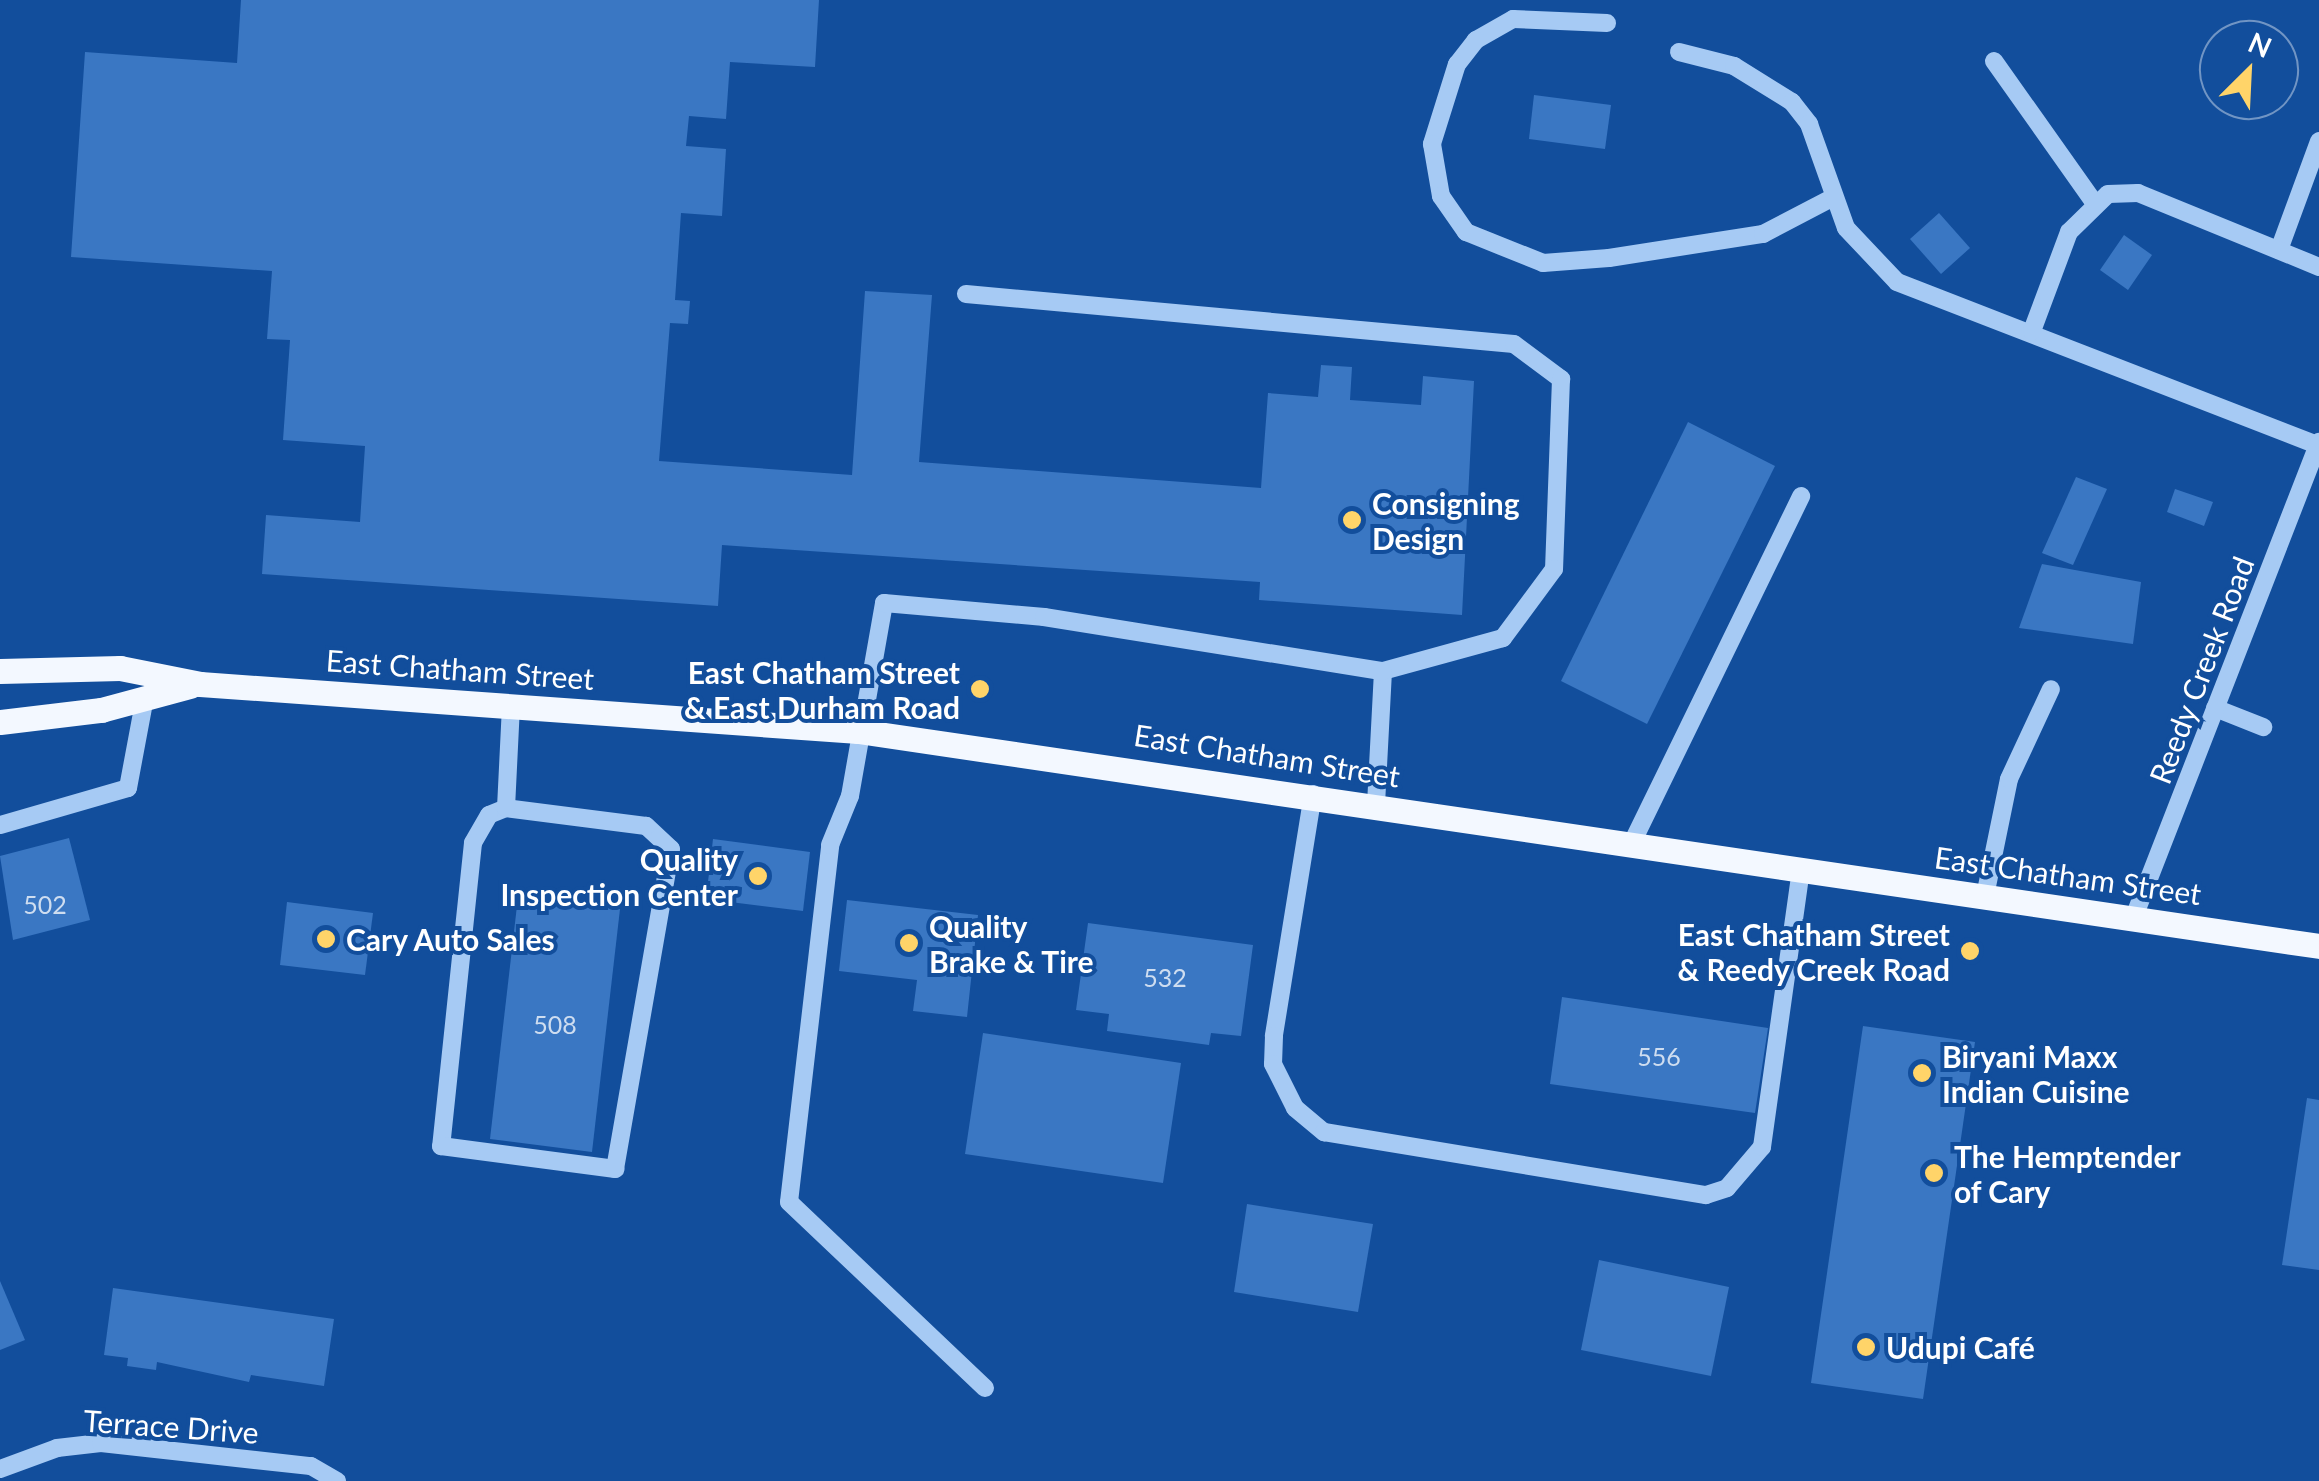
<!DOCTYPE html>
<html>
<head>
<meta charset="utf-8">
<style>
  body { margin:0 }
  #map { position:relative; width:2319px; height:1481px; overflow:hidden; background:#124e9c; font-family:Lato,sans-serif }
  div>[style] { position:absolute }
  .building>* { inset:0; background:#3a77c3 }
  .minor>* { height:18px; margin:-9px; padding:0 9px; transform-origin:9px; border-radius:9px; background:#a6caf4 }
  .major>* { height:25px; margin:-12.5px; padding:0 12.5px; transform-origin:12.5px; border-radius:12.5px; background:#f3f8ff }
  .dots>* { width:28px; height:28px; translate:-50% -50%; box-sizing:border-box; border:5px solid #124e9c; border-radius:50% }
  span { translate:-50% -50%; white-space:nowrap; text-align:center; line-height:1.15; -webkit-text-stroke:8px #124e9c; paint-order:stroke }
  .number-label { font-size:25px; color:#ceddf0 }
  .number-label span { -webkit-text-stroke-width:0 }
  .poi-label { font-size:30px; color:#fff; font-weight:700 }
  .left { translate:0 -50%; text-align:left }
  .right { translate:-100% -50%; text-align:right }
  .street-label { font-size:30px; color:#fff }
  .north { position:absolute; left:2199px; top:20px; width:100px; height:100px; box-sizing:border-box; background:#124e9c; border:2px solid #7195c4; border-radius:50%; rotate:24deg; font-size:28px; font-weight:700; line-height:40px; text-align:center; color:#fff }
  .north::after { content:''; display:block; margin:auto; width:35px; height:45px; background:#ffd469; clip-path:polygon(50% 0,100% 100%,50% 72%,0 100%) }
</style>
</head>
<body>
<div id="map">
  <div class="building">
    <div style="clip-path:polygon(241px 0,819px 0,815px 67px,730px 62px,726px 119px,689px 116px,686px 146px,726px 149px,722px 216px,681px 213px,675px 300px,690px 301px,688px 324px,670px 323px,659px 461px,852px 475px,865px 291px,932px 295px,919px 462px,1261px 488px,1268px 393px,1318px 397px,1321px 365px,1352px 367px,1350px 400px,1421px 405px,1423px 376px,1474px 381px,1462px 615px,1259px 600px,1260px 582px,722px 545px,718px 606px,262px 574px,266px 515px,360px 522px,365px 446px,283px 440px,290px 340px,267px 339px,272px 271px,71px 257px,85px 52px,237px 63px)"></div>
    <div style="clip-path:polygon(1534px 95px,1611px 105px,1605px 149px,1529px 139px)"></div>
    <div style="clip-path:polygon(1939px 213px,1970px 248px,1941px 274px,1910px 239px)"></div>
    <div style="clip-path:polygon(2124px 235px,2152px 255px,2128px 290px,2100px 270px)"></div>
    <div style="clip-path:polygon(1688px 422px,1775px 466px,1647px 724px,1561px 681px)"></div>
    <div style="clip-path:polygon(2076px 477px,2107px 489px,2073px 565px,2042px 553px)"></div>
    <div style="clip-path:polygon(2175px 489px,2213px 502px,2204px 526px,2167px 512px)"></div>
    <div style="clip-path:polygon(2042px 564px,2141px 582px,2133px 644px,2019px 628px)"></div>
    <div style="clip-path:polygon(69px 838px,90px 920px,13px 940px,0 856px)"></div>
    <div style="clip-path:polygon(713px 839px,810px 852px,803px 911px,706px 899px)"></div>
    <div style="clip-path:polygon(518px 897px,620px 909px,592px 1152px,490px 1139px)"></div>
    <div style="clip-path:polygon(847px 900px,978px 915px,967px 1017px,913px 1011px,917px 980px,839px 971px)"></div>
    <div style="clip-path:polygon(287px 902px,373px 913px,365px 975px,280px 965px)"></div>
    <div style="clip-path:polygon(1088px 923px,1253px 945px,1241px 1036px,1211px 1033px,1209px 1045px,1107px 1031px,1109px 1014px,1076px 1010px)"></div>
    <div style="clip-path:polygon(1562px 997px,1768px 1028px,1755px 1113px,1550px 1084px)"></div>
    <div style="clip-path:polygon(1863px 1026px,1975px 1042px,1923px 1399px,1811px 1383px)"></div>
    <div style="clip-path:polygon(983px 1033px,1181px 1063px,1163px 1183px,965px 1154px)"></div>
    <div style="clip-path:polygon(2307px 1098px,2319px 1100px,2319px 1270px,2282px 1265px)"></div>
    <div style="clip-path:polygon(1247px 1204px,1373px 1224px,1358px 1312px,1234px 1292px)"></div>
    <div style="clip-path:polygon(1599px 1260px,1729px 1287px,1711px 1376px,1581px 1350px)"></div>
    <div style="clip-path:polygon(0 1281px,25px 1340px,0 1350px)"></div>
    <div style="clip-path:polygon(113px 1288px,334px 1319px,324px 1386px,251px 1375px,249px 1382px,157px 1362px,156px 1370px,127px 1366px,128px 1358px,104px 1355px)"></div>
  </div>
  <div class="minor">
    <div style="left:1607px;top:23px;width:94px;rotate:-177.6deg"></div>
    <div style="left:1513px;top:19px;width:43px;rotate:150.4deg"></div>
    <div style="left:1476px;top:40px;width:31px;rotate:128deg"></div>
    <div style="left:1457px;top:64px;width:84px;rotate:107.4deg"></div>
    <div style="left:1432px;top:144px;width:53px;rotate:80.2deg"></div>
    <div style="left:1441px;top:196px;width:44px;rotate:55.2deg"></div>
    <div style="left:1466px;top:232px;width:83px;rotate:21.9deg"></div>
    <div style="left:1543px;top:263px;width:66px;rotate:-4.3deg"></div>
    <div style="left:1609px;top:258px;width:156px;rotate:-8.9deg"></div>
    <div style="left:1763px;top:234px;width:78px;rotate:-27.6deg"></div>
    <div style="left:1679px;top:52px;width:57px;rotate:14.3deg"></div>
    <div style="left:1734px;top:66px;width:68px;rotate:31.8deg"></div>
    <div style="left:1792px;top:102px;width:28px;rotate:52deg"></div>
    <div style="left:1809px;top:124px;width:110px;rotate:70.4deg"></div>
    <div style="left:1846px;top:228px;width:74px;rotate:46.6deg"></div>
    <div style="left:1897px;top:282px;width:451px;rotate:21.2deg"></div>
    <div style="left:1994px;top:61px;width:173px;rotate:54.7deg"></div>
    <div style="left:2279px;top:250px;width:116px;rotate:-69.8deg"></div>
    <div style="left:966px;top:294px;width:550px;rotate:5.21deg"></div>
    <div style="left:1514px;top:344px;width:59px;rotate:36.7deg"></div>
    <div style="left:1561px;top:379px;width:190px;rotate:92.1deg"></div>
    <div style="left:1554px;top:569px;width:86px;rotate:126.5deg"></div>
    <div style="left:1503px;top:638px;width:124px;rotate:164.6deg"></div>
    <div style="left:1383px;top:671px;width:134px;rotate:93deg"></div>
    <div style="left:2032px;top:331px;width:106px;rotate:-69.5deg"></div>
    <div style="left:2069px;top:232px;width:54px;rotate:-44.3deg"></div>
    <div style="left:2108px;top:194px;width:30px;rotate:-2deg"></div>
    <div style="left:2138px;top:193px;width:196px;rotate:22.2deg"></div>
    <div style="left:2215px;top:708px;width:52px;rotate:21.6deg"></div>
    <div style="left:1313px;top:794px;width:245px;rotate:99.2deg"></div>
    <div style="left:1274px;top:1036px;width:28px;rotate:92deg"></div>
    <div style="left:1273px;top:1064px;width:49px;rotate:63.4deg"></div>
    <div style="left:1295px;top:1108px;width:38px;rotate:40deg"></div>
    <div style="left:1324px;top:1132px;width:387px;rotate:9.4deg"></div>
    <div style="left:1706px;top:1195px;width:22px;rotate:-18deg"></div>
    <div style="left:1727px;top:1188px;width:54px;rotate:-49.5deg"></div>
    <div style="left:1762px;top:1147px;width:282px;rotate:-82deg"></div>
    <div style="left:506px;top:808px;width:18px;rotate:158deg"></div>
    <div style="left:489px;top:815px;width:32px;rotate:120deg"></div>
    <div style="left:473px;top:843px;width:305px;rotate:96deg"></div>
    <div style="left:441px;top:1146px;width:176px;rotate:7.5deg"></div>
    <div style="left:615px;top:1169px;width:325px;rotate:-80.1deg"></div>
    <div style="left:671px;top:849px;width:34px;rotate:-137deg"></div>
    <div style="left:646px;top:826px;width:141px;rotate:-172.7deg"></div>
    <div style="left:506px;top:808px;width:102px;rotate:-87.2deg"></div>
    <div style="left:0;top:825px;width:133px;rotate:-16.1deg"></div>
    <div style="left:128px;top:788px;width:93px;rotate:-79.4deg"></div>
    <div style="left:1632px;top:843px;width:386px;rotate:-64deg"></div>
    <div style="left:1985px;top:896px;width:119px;rotate:-78.4deg"></div>
    <div style="left:2009px;top:779px;width:99px;rotate:-65deg"></div>
    <div style="left:2134px;top:917px;width:510px;rotate:-68.72deg"></div>
    <div style="left:985px;top:1388px;width:270px;rotate:-136.5deg"></div>
    <div style="left:789px;top:1202px;width:359px;rotate:-83.4deg"></div>
    <div style="left:830px;top:845px;width:53px;rotate:-67.8deg"></div>
    <div style="left:850px;top:796px;width:196px;rotate:-80deg"></div>
    <div style="left:884px;top:603px;width:161px;rotate:5deg"></div>
    <div style="left:1044px;top:617px;width:343px;rotate:9.1deg"></div>
    <div style="left:0;top:1469px;width:61px;rotate:-20.2deg"></div>
    <div style="left:57px;top:1448px;width:44px;rotate:-6.5deg"></div>
    <div style="left:101px;top:1443px;width:211px;rotate:6.3deg"></div>
    <div style="left:311px;top:1466px;width:30px;rotate:30deg"></div>
  </div>
  <div class="major">
    <div style="left:0;top:671px;width:120px;rotate:-1.4deg"></div>
    <div style="left:120px;top:668px;width:82px;rotate:11.3deg"></div>
    <div style="left:200px;top:684px;width:660px;rotate:4.09deg"></div>
    <div style="left:858px;top:731px;width:1477px;rotate:8.37deg"></div>
    <div style="left:0;top:722px;width:102px;rotate:-6.8deg"></div>
    <div style="left:101px;top:710px;width:92px;rotate:-15.1deg"></div>
  </div>
  <div class="dots">
    <div style="left:1352px;top:520px;background:#ffd469"></div>
    <div style="left:980px;top:689px;background:#ffd469"></div>
    <div style="left:758px;top:876px;background:#ffd469"></div>
    <div style="left:326px;top:939px;background:#ffd469"></div>
    <div style="left:909px;top:943px;background:#ffd469"></div>
    <div style="left:1970px;top:951px;background:#ffd469"></div>
    <div style="left:1922px;top:1073px;background:#ffd469"></div>
    <div style="left:1934px;top:1173px;background:#ffd469"></div>
    <div style="left:1866px;top:1347px;background:#ffd469"></div>
  </div>
  <div class="number-label">
    <span style="left:45px;top:904px">502</span>
    <span style="left:1165px;top:977px">532</span>
    <span style="left:555px;top:1024px">508</span>
    <span style="left:1659px;top:1056px">556</span>
  </div>
  <div class="poi-label">
    <span class="left" style="left:1372px;top:520px">Consigning<br>Design</span>
    <span class="right" style="left:960px;top:689px">East Chatham Street<br>&amp; East Durham Road</span>
    <span class="right" style="left:738px;top:876px">Quality<br>Inspection Center</span>
    <span class="left" style="left:929px;top:943px">Quality<br>Brake &amp; Tire</span>
    <span class="right" style="left:1950px;top:951px">East Chatham Street<br>&amp; Reedy Creek Road</span>
    <span class="left" style="left:346px;top:939px">Cary Auto Sales</span>
    <span class="left" style="left:1942px;top:1073px">Biryani Maxx<br>Indian Cuisine</span>
    <span class="left" style="left:1954px;top:1173px">The Hemptender<br>of Cary</span>
    <span class="left" style="left:1886px;top:1347px">Udupi Café</span>
  </div>
  <div class="street-label">
    <span style="left:460px;top:669px;rotate:4deg">East Chatham Street</span>
    <span style="left:2201px;top:670px;rotate:-69deg">Reedy Creek Road</span>
    <span style="left:1267px;top:755px;rotate:9deg">East Chatham Street</span>
    <span style="left:2068px;top:875px;rotate:8deg">East Chatham Street</span>
    <span style="left:171px;top:1426px;rotate:4deg">Terrace Drive</span>
  </div>
  <div class="north">N</div>
</div>
</body>
</html>
